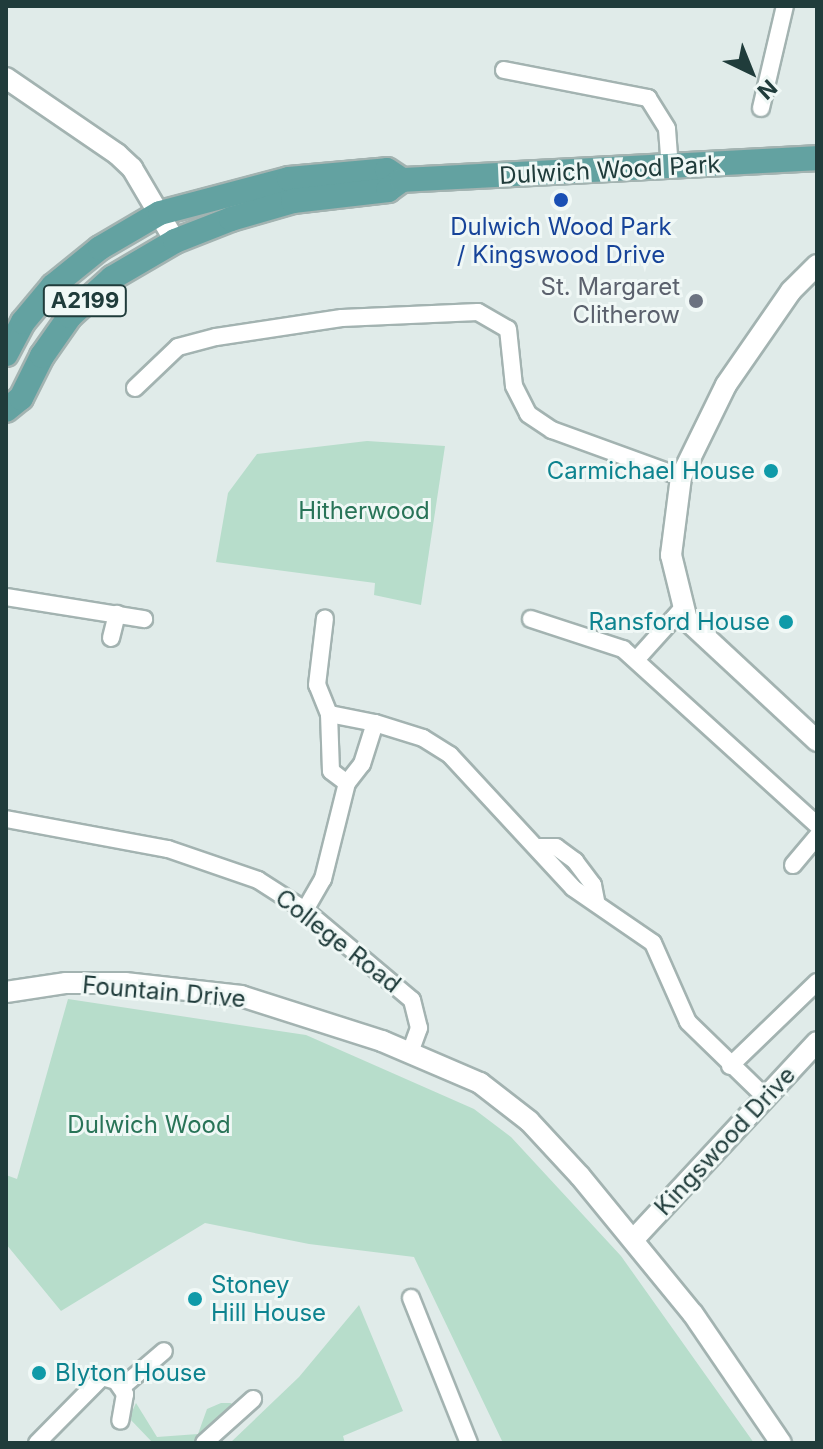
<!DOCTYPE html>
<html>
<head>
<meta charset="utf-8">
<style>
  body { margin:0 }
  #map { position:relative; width:823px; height:1449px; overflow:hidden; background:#e0ebe9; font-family:Inter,sans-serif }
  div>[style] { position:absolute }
  .green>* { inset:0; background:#b7ddcb }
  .roads { filter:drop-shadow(2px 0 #a3b3b1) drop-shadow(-2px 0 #a3b3b1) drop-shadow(0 2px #a3b3b1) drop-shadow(0 -2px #a3b3b1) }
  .minor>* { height:16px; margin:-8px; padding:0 8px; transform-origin:8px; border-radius:8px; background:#fff }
  .tertiary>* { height:20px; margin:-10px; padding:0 10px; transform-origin:10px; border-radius:10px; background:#fff }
  .primary>* { height:24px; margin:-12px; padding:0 12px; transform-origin:12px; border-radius:12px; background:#63a2a1 }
  .dots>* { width:22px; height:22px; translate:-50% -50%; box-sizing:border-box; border:4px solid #f0f8f6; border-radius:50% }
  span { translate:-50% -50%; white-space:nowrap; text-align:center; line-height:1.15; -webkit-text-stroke:6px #f0f8f6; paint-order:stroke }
  .shield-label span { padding:2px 6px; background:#f0f8f6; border:2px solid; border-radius:6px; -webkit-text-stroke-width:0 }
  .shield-label { font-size:22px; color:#203c3b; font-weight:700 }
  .street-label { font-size:24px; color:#203c3b }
  .transit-label { font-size:24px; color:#164399 }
  .worship-label { font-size:24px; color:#5b616d }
  .right { translate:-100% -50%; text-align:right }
  .culture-label { font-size:24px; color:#0d838f }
  .left { translate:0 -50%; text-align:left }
  .park-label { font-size:24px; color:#297458 }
  .frame { position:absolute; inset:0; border:8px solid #203c3b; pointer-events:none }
  .north { position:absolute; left:711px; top:32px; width:80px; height:80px; -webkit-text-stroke:6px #f0f8f6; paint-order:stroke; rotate:137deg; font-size:22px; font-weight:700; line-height:32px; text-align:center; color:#203c3b }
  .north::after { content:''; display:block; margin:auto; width:28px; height:36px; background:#203c3b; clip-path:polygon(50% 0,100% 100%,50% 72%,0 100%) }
</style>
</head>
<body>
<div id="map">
  <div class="green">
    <div style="clip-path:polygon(367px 441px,445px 446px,421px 605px,374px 595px,375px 583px,216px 562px,228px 493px,257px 454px)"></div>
    <div style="clip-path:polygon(68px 999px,306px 1035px,474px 1109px,511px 1137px,621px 1256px,754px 1443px,503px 1443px,414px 1257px,309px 1244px,205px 1223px,61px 1311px,6px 1244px,6px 1175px,17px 1179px)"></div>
    <div style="clip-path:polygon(359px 1305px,403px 1411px,343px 1436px,345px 1443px,230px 1443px,299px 1377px)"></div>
    <div style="clip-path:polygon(136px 1403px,157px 1437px,198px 1434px,207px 1409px,221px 1403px,231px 1403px,241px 1416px,228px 1434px,209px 1443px,153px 1443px,129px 1418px)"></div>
  </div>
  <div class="roads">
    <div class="minor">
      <div style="left:504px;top:70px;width:147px;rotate:11deg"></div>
      <div style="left:648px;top:98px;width:36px;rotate:58deg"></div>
      <div style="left:667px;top:129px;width:40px;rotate:85.7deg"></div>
      <div style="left:761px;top:108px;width:105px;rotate:-76.8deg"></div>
      <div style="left:135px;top:388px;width:59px;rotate:-43.6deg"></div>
      <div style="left:178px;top:347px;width:39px;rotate:-15deg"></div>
      <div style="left:216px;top:337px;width:127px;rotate:-8.6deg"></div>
      <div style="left:342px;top:318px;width:136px;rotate:-2.5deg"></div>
      <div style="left:478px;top:312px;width:34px;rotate:30deg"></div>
      <div style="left:508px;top:329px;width:57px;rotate:84deg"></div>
      <div style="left:514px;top:386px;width:31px;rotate:63deg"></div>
      <div style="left:528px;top:414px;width:29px;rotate:34deg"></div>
      <div style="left:552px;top:430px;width:137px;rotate:20deg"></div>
      <div style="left:6px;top:597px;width:140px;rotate:9.1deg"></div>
      <div style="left:531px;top:619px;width:97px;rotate:18.1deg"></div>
      <div style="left:623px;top:649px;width:262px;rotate:42.2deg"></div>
      <div style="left:111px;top:638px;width:25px;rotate:-76deg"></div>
      <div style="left:636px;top:660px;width:69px;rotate:-48deg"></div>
      <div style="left:329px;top:714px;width:57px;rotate:88deg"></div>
      <div style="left:331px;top:771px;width:20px;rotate:37deg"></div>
      <div style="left:375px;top:723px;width:50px;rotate:17.4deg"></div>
      <div style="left:423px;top:738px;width:32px;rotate:32deg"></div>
      <div style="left:450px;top:755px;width:181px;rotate:47.2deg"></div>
      <div style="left:573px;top:888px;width:97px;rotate:34.5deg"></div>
      <div style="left:653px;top:943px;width:86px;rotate:66.1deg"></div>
      <div style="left:688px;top:1022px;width:107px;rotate:44.2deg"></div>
      <div style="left:6px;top:819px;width:165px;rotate:10.5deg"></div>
      <div style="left:168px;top:849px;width:95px;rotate:19deg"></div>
      <div style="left:258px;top:880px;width:56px;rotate:32.6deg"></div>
      <div style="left:305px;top:910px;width:140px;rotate:40.1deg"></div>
      <div style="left:412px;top:1000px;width:29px;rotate:76deg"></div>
      <div style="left:419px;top:1028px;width:27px;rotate:110deg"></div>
      <div style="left:539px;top:847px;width:17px"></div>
      <div style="left:556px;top:847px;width:24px;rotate:36deg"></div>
      <div style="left:575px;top:861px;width:30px;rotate:53deg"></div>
      <div style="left:593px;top:885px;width:16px;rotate:79deg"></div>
      <div style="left:793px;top:865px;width:38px;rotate:-50deg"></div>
      <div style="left:305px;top:910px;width:36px;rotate:-60deg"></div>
      <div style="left:323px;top:879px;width:99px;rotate:-76deg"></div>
      <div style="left:347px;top:783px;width:24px;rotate:-52deg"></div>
      <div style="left:362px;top:764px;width:43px;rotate:-72.4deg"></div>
      <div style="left:375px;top:723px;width:47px;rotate:-168.9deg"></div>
      <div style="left:329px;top:714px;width:31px;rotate:-112deg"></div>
      <div style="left:317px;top:685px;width:67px;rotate:-83.2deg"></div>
      <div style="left:730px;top:1066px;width:121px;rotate:-44deg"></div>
      <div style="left:411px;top:1298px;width:156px;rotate:68.2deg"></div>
      <div style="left:122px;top:1387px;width:55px;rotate:-40.6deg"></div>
      <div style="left:37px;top:1443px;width:93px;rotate:-45.4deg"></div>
      <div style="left:102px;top:1377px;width:15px;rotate:16deg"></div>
      <div style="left:116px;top:1381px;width:16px;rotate:55deg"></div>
      <div style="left:125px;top:1394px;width:27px;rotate:100deg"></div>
      <div style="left:204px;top:1443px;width:66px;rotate:-41.9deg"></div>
    </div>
    <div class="tertiary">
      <div style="left:6px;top:78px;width:135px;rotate:34.4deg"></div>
      <div style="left:117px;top:154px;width:21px;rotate:43deg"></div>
      <div style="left:132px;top:168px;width:85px;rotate:59.5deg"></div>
      <div style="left:817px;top:265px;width:37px;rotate:135deg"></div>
      <div style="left:791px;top:291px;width:114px;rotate:124.7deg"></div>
      <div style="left:726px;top:385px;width:102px;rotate:116.1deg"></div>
      <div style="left:681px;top:477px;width:79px;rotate:97.3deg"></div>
      <div style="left:671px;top:555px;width:67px;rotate:76.2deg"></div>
      <div style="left:687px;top:620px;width:178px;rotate:42.9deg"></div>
      <div style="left:6px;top:992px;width:61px;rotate:-8.5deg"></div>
      <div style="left:66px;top:983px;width:59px"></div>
      <div style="left:125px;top:983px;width:117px;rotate:6.4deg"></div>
      <div style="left:241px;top:996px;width:148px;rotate:17.7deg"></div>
      <div style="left:382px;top:1041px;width:107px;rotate:23.2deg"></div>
      <div style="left:480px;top:1083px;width:62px;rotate:37.8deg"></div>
      <div style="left:529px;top:1121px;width:75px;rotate:47.2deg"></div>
      <div style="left:580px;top:1176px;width:178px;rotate:50.7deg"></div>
      <div style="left:693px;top:1314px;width:156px;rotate:55.7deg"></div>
      <div style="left:633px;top:1240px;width:270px;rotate:-47.1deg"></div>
    </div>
    <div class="primary">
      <div style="left:6px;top:354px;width:36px;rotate:-62deg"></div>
      <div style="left:23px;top:322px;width:47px;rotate:-50.2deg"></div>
      <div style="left:53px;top:286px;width:60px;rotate:-39deg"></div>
      <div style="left:100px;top:248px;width:69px;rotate:-30.3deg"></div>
      <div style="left:160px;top:213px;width:133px;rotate:-14.8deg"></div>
      <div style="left:289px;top:179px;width:98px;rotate:-5.2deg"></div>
      <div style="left:387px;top:170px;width:18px;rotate:34deg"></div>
      <div style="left:6px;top:410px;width:19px;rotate:-39deg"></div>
      <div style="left:21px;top:398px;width:47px;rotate:-63.4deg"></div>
      <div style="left:42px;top:356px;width:49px;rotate:-55deg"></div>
      <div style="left:70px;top:316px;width:57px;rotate:-42.1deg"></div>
      <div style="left:112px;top:278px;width:73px;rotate:-30.4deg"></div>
      <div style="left:175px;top:241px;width:60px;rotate:-21.4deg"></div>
      <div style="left:231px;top:219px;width:65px;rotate:-16.2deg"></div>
      <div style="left:293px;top:201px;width:96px;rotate:-6.6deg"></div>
      <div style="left:388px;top:190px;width:17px;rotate:-36deg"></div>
      <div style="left:402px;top:180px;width:416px;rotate:-3deg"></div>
    </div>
  </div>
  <div class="dots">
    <div style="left:561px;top:200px;background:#1a4fb4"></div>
    <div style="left:696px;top:301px;background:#6b7280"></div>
    <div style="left:771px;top:471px;background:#0f9aa8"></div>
    <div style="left:786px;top:622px;background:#0f9aa8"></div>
    <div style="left:195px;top:1299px;background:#0f9aa8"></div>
    <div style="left:39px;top:1373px;background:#0f9aa8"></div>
  </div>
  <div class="shield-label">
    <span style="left:85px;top:301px">A2199</span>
  </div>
  <div class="street-label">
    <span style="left:610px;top:170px;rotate:-3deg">Dulwich Wood Park</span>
    <span style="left:338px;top:941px;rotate:38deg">College Road</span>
    <span style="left:164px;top:992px;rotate:5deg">Fountain Drive</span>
    <span style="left:725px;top:1141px;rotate:-47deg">Kingswood Drive</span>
  </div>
  <div class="transit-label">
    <span style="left:561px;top:241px">Dulwich Wood Park<br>/ Kingswood Drive</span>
  </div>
  <div class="worship-label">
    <span class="right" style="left:680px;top:301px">St. Margaret<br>Clitherow</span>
  </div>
  <div class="culture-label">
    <span class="right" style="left:755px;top:471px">Carmichael House</span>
    <span class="right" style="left:770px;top:622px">Ransford House</span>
    <span class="left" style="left:211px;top:1299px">Stoney<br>Hill House</span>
    <span class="left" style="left:55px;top:1373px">Blyton House</span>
  </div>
  <div class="park-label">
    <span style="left:364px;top:511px">Hitherwood</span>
    <span style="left:149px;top:1125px">Dulwich Wood</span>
  </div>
  <div class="frame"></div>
  <div class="north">N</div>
</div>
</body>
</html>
